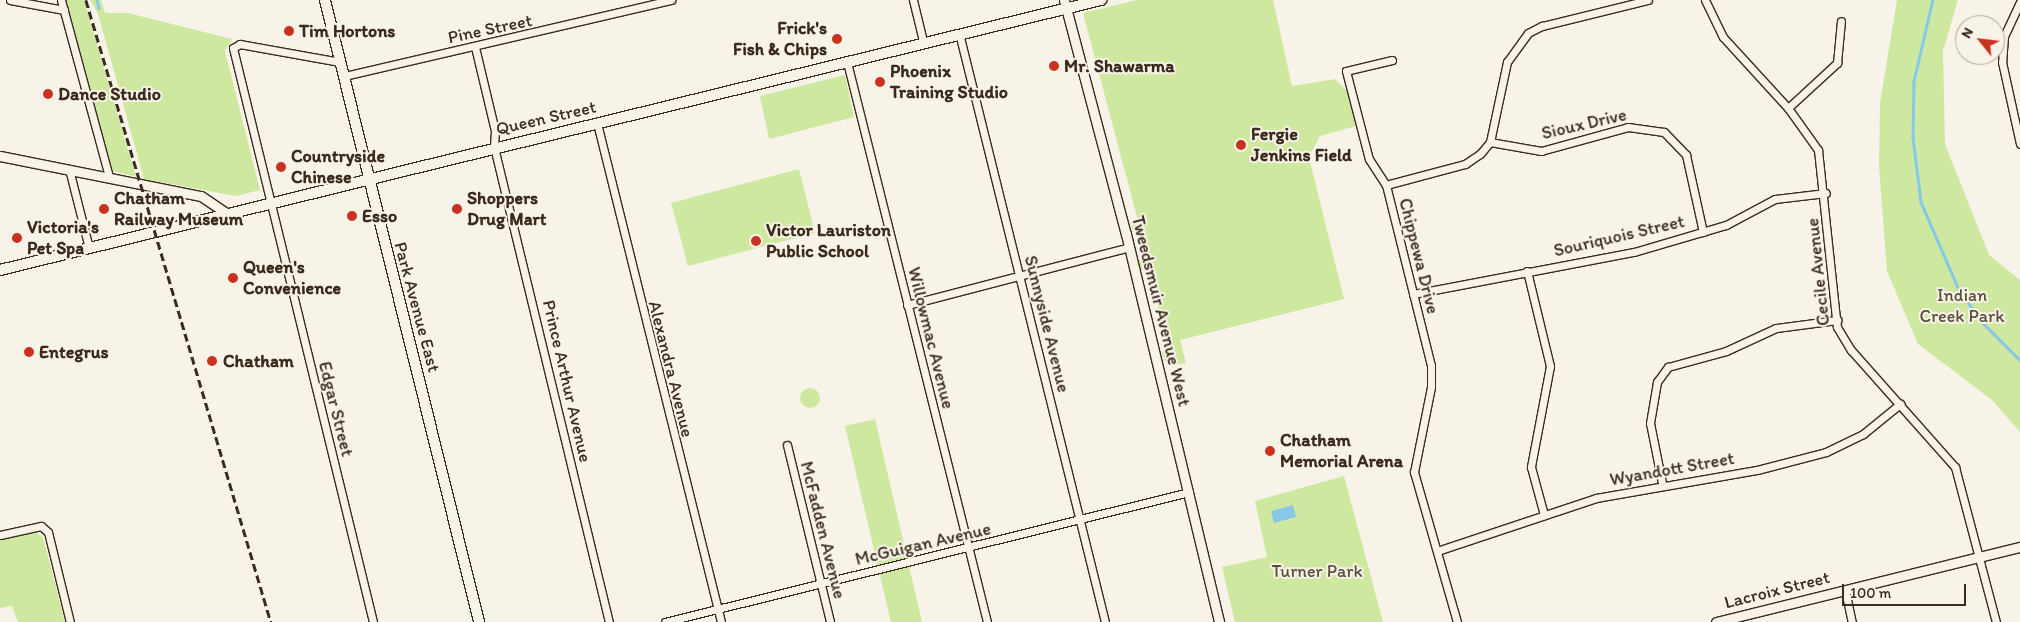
<!DOCTYPE html>
<html>
<head>
<meta charset="utf-8">
<style>
  body { margin:0 }
  #map { position:relative; width:2020px; height:622px; overflow:hidden; background:#f7f3e8; font-family:Itim,sans-serif }
  div>[style] { position:absolute }
  .green>* { inset:0; background:#cee99f }
  .round { border-radius:50% }
  .water>* { inset:0; background:#87c8e7 }
  .stream>* { height:2.5px; margin:-1.25px; padding:0 1.25px; transform-origin:1.25px; border-radius:1.25px; background:#87c8e7 }
  .roads { filter:drop-shadow(1px 0 #3b2a1e) drop-shadow(-1px 0 #3b2a1e) drop-shadow(0 1px #3b2a1e) drop-shadow(0 -1px #3b2a1e) }
  .minor>* { height:7px; margin:-3.5px; padding:0 3.5px; transform-origin:3.5px; border-radius:3.5px; background:#f7f3e8 }
  .tertiary>* { height:9px; margin:-4.5px; padding:0 4.5px; transform-origin:4.5px; border-radius:4.5px; background:#f7f3e8 }
  .secondary>* { height:10px; margin:-5px; padding:0 5px; transform-origin:5px; border-radius:5px; background:#f7f3e8 }
  .rail>* { height:2.5px; margin-top:-1.25px; transform-origin:0; background:repeating-linear-gradient(90deg,#3b2a1e 0 8px,transparent 0 12px) }
  .dots>* { width:14px; height:14px; translate:-50% -50%; box-sizing:border-box; border:2px solid #f7f3e8; border-radius:50% }
  span { translate:-50% -50%; white-space:nowrap; text-align:center; line-height:1.15; -webkit-text-stroke:4px #f7f3e8; paint-order:stroke }
  .street-label { font-size:18px; color:#3b2a1e }
  .poi-label { font-size:18px; color:#3b2a1e; font-weight:700 }
  .right { translate:-100% -50%; text-align:right }
  .left { translate:0 -50%; text-align:left }
  .park-label { font-size:18px; color:#585038 }
  .north { position:absolute; left:1955px; top:15px; width:50px; height:50px; box-sizing:border-box; background:#f7f3e8; border:1px solid #aca397; border-radius:50%; rotate:299deg; font-size:14px; font-weight:700; line-height:20px; text-align:center; color:#3b2a1e }
  .north::after { content:''; display:block; margin:auto; width:18px; height:22px; background:#c8321e; clip-path:polygon(50% 0,100% 100%,50% 72%,0 100%) }
  .scale { position:absolute; left:1842px; top:584px; width:124px; height:22px; box-sizing:border-box; border:2px solid #3b2a1e; border-top:0; padding-left:6px; font-size:15px; line-height:18px; white-space:nowrap; color:#3b2a1e; -webkit-text-stroke:4px #f7f3e8; paint-order:stroke }
</style>
</head>
<body>
<div id="map">
  <div class="green">
    <div style="clip-path:polygon(59px 0,84px 0,136px 177px,110px 170px)"></div>
    <div style="clip-path:polygon(90px 0,101px 0,105px 13px,128px 13px,232px 39px,225px 51px,260px 190px,236px 196px,144px 179px,98px 14px)"></div>
    <div style="clip-path:polygon(1137px 0,1273px 0,1292px 86px,1335px 79px,1347px 91px,1356px 126px,1320px 136px,1309px 157px,1344px 299px,1180px 340px,1186px 363px,1176px 365px,1164px 360px,1162px 353px,1168px 347px,1148px 269px,1140px 270px,1139px 261px,1146px 249px,1144px 238px,1135px 235px,1131px 227px,1138px 221px,1083px 13px)"></div>
    <div style="clip-path:polygon(1897px 0,1958px 0,1943px 51px,1945px 144px,1989px 255px,2020px 280px,2020px 432px,1992px 400px,1918px 344px,1887px 271px,1879px 166px,1880px 103px)"></div>
    <div style="clip-path:polygon(845px 75px,854px 117px,769px 139px,760px 96px)"></div>
    <div style="clip-path:polygon(799px 169px,815px 233px,688px 266px,671px 203px)"></div>
    <div class="round" style="left:800px;top:388px;width:20px;height:20px"></div>
    <div style="clip-path:polygon(875px 419px,922px 622px,891px 622px,845px 426px)"></div>
    <div style="clip-path:polygon(1344px 476px,1383px 622px,1235px 622px,1222px 567px,1267px 557px,1255px 501px)"></div>
    <div style="clip-path:polygon(33px 531px,43px 537px,65px 622px,18px 622px,12px 606px,0 608px,0 539px)"></div>
  </div>
  <div class="water">
    <div style="clip-path:polygon(1293px 505px,1296px 517px,1274px 523px,1271px 511px)"></div>
  </div>
  <div class="stream">
    <div style="left:97px;top:0;width:8px;rotate:76deg"></div>
    <div style="left:1933px;top:0;width:83px;rotate:103.2deg"></div>
    <div style="left:1914px;top:81px;width:56px;rotate:91deg"></div>
    <div style="left:1913px;top:137px;width:65px;rotate:83deg"></div>
    <div style="left:1921px;top:202px;width:96px;rotate:66.6deg"></div>
    <div style="left:1959px;top:290px;width:42px;rotate:53.7deg"></div>
    <div style="left:1984px;top:324px;width:51px;rotate:45deg"></div>
  </div>
  <div class="roads">
    <div class="minor">
      <div style="left:10px;top:0;width:55px;rotate:10.5deg"></div>
      <div style="left:61px;top:0;width:183px;rotate:74.8deg"></div>
      <div style="left:913px;top:0;width:42px;rotate:76.3deg"></div>
      <div style="left:1705px;top:0;width:41px;rotate:64.1deg"></div>
      <div style="left:1723px;top:37px;width:96px;rotate:47.5deg"></div>
      <div style="left:1788px;top:108px;width:52px;rotate:54.5deg"></div>
      <div style="left:1818px;top:150px;width:178px;rotate:83.9deg"></div>
      <div style="left:1837px;top:327px;width:27px;rotate:59deg"></div>
      <div style="left:1851px;top:350px;width:157px;rotate:48.4deg"></div>
      <div style="left:1955px;top:467px;width:160px;rotate:75.2deg"></div>
      <div style="left:2020px;top:2px;width:38px;rotate:115deg"></div>
      <div style="left:2004px;top:36px;width:26px;rotate:94deg"></div>
      <div style="left:2002px;top:62px;width:84px;rotate:77.6deg"></div>
      <div style="left:959px;top:33px;width:607px;rotate:76.08deg"></div>
      <div style="left:475px;top:47px;width:86px;rotate:76.6deg"></div>
      <div style="left:495px;top:131px;width:16px;rotate:94deg"></div>
      <div style="left:494px;top:147px;width:489px;rotate:76.4deg"></div>
      <div style="left:1392px;top:60px;width:47px;rotate:166.6deg"></div>
      <div style="left:1346px;top:71px;width:91px;rotate:75.4deg"></div>
      <div style="left:1369px;top:159px;width:31px;rotate:57deg"></div>
      <div style="left:1386px;top:185px;width:186px;rotate:76deg"></div>
      <div style="left:1431px;top:365px;width:22px;rotate:90deg"></div>
      <div style="left:1431px;top:387px;width:87px;rotate:101.3deg"></div>
      <div style="left:1414px;top:472px;width:156px;rotate:74deg"></div>
      <div style="left:340px;top:62px;width:102px;rotate:-169.8deg"></div>
      <div style="left:240px;top:44px;width:8px;rotate:150deg"></div>
      <div style="left:233px;top:48px;width:591px;rotate:76.29deg"></div>
      <div style="left:847px;top:62px;width:577px;rotate:75.96deg"></div>
      <div style="left:344px;top:76px;width:336px;rotate:-13.1deg"></div>
      <div style="left:1788px;top:108px;width:67px;rotate:-42.6deg"></div>
      <div style="left:1837px;top:63px;width:42px;rotate:-84.6deg"></div>
      <div style="left:597px;top:123px;width:514px;rotate:76.04deg"></div>
      <div style="left:1490px;top:142px;width:52px;rotate:10deg"></div>
      <div style="left:1541px;top:151px;width:90px;rotate:-15.4deg"></div>
      <div style="left:1628px;top:127px;width:36px;rotate:8deg"></div>
      <div style="left:1664px;top:132px;width:32px;rotate:46deg"></div>
      <div style="left:1686px;top:155px;width:79px;rotate:77.6deg"></div>
      <div style="left:69px;top:169px;width:81px;rotate:75.8deg"></div>
      <div style="left:1386px;top:185px;width:82px;rotate:-14.9deg"></div>
      <div style="left:1465px;top:164px;width:18px;rotate:-34deg"></div>
      <div style="left:1480px;top:154px;width:16px;rotate:-50deg"></div>
      <div style="left:1490px;top:142px;width:82px;rotate:-78deg"></div>
      <div style="left:1507px;top:62px;width:36px;rotate:-54deg"></div>
      <div style="left:1528px;top:33px;width:16px;rotate:-27deg"></div>
      <div style="left:1542px;top:26px;width:109px;rotate:-13.8deg"></div>
      <div style="left:1527px;top:271px;width:98px;rotate:76.4deg"></div>
      <div style="left:1550px;top:366px;width:103px;rotate:100.7deg"></div>
      <div style="left:1531px;top:467px;width:50px;rotate:74.8deg"></div>
      <div style="left:1413px;top:294px;width:225px;rotate:-10.8deg"></div>
      <div style="left:1634px;top:252px;width:96px;rotate:-16.4deg"></div>
      <div style="left:1726px;top:225px;width:55px;rotate:-28deg"></div>
      <div style="left:1775px;top:199px;width:51px;rotate:-6.7deg"></div>
      <div style="left:907px;top:305px;width:229px;rotate:-14.6deg"></div>
      <div style="left:787px;top:445px;width:182px;rotate:76.3deg"></div>
      <div style="left:1662px;top:483px;width:61px;rotate:-101.3deg"></div>
      <div style="left:1650px;top:423px;width:42px;rotate:-80.3deg"></div>
      <div style="left:1657px;top:382px;width:19px;rotate:-54deg"></div>
      <div style="left:1668px;top:367px;width:60px;rotate:-15.4deg"></div>
      <div style="left:1726px;top:351px;width:55px;rotate:-24.7deg"></div>
      <div style="left:1776px;top:328px;width:62px;rotate:-7.5deg"></div>
      <div style="left:0;top:535px;width:42px;rotate:-12.4deg"></div>
      <div style="left:41px;top:526px;width:9px;rotate:41deg"></div>
      <div style="left:48px;top:532px;width:93px;rotate:76.3deg"></div>
      <div style="left:1440px;top:550px;width:164px;rotate:-18.4deg"></div>
      <div style="left:1596px;top:498px;width:163px;rotate:-9.9deg"></div>
      <div style="left:1757px;top:470px;width:71px;rotate:-14.6deg"></div>
      <div style="left:1826px;top:452px;width:41px;rotate:-25.9deg"></div>
      <div style="left:1863px;top:434px;width:48px;rotate:-39deg"></div>
      <div style="left:1845px;top:590px;width:33px;rotate:78deg"></div>
      <div style="left:665px;top:622px;width:540px;rotate:-13.93deg"></div>
    </div>
    <div class="tertiary">
      <div style="left:1064px;top:0;width:242px;rotate:75.2deg"></div>
      <div style="left:1126px;top:234px;width:399px;rotate:76.5deg"></div>
      <div style="left:0;top:156px;width:205px;rotate:11.3deg"></div>
      <div style="left:201px;top:196px;width:29px;rotate:34deg"></div>
      <div style="left:1716px;top:622px;width:313px;rotate:-13.9deg"></div>
    </div>
    <div class="secondary">
      <div style="left:325px;top:0;width:641px;rotate:76.09deg"></div>
      <div style="left:0;top:270px;width:1134px;rotate:-13.78deg"></div>
    </div>
  </div>
  <div class="rail">
    <div style="left:86px;top:0;width:649px;rotate:73.44deg"></div>
  </div>
  <div class="dots">
    <div style="left:289px;top:31px;background:#c8321e"></div>
    <div style="left:837px;top:39px;background:#c8321e"></div>
    <div style="left:1054px;top:66px;background:#c8321e"></div>
    <div style="left:880px;top:82px;background:#c8321e"></div>
    <div style="left:48px;top:94px;background:#c8321e"></div>
    <div style="left:1241px;top:145px;background:#c8321e"></div>
    <div style="left:281px;top:167px;background:#c8321e"></div>
    <div style="left:104px;top:209px;background:#c8321e"></div>
    <div style="left:457px;top:209px;background:#c8321e"></div>
    <div style="left:352px;top:216px;background:#c8321e"></div>
    <div style="left:17px;top:238px;background:#c8321e"></div>
    <div style="left:756px;top:241px;background:#c8321e"></div>
    <div style="left:233px;top:278px;background:#c8321e"></div>
    <div style="left:29px;top:352px;background:#c8321e"></div>
    <div style="left:212px;top:361px;background:#c8321e"></div>
    <div style="left:1270px;top:451px;background:#c8321e"></div>
  </div>
  <div class="street-label">
    <span style="left:490px;top:29px;rotate:-12deg">Pine Street</span>
    <span style="left:546px;top:118px;rotate:-13deg">Queen Street</span>
    <span style="left:1584px;top:124px;rotate:-13deg">Sioux Drive</span>
    <span style="left:1619px;top:236px;rotate:-13deg">Souriquois Street</span>
    <span style="left:1419px;top:256px;rotate:76deg">Chippewa Drive</span>
    <span style="left:1818px;top:272px;rotate:-96deg">Cecile Avenue</span>
    <span style="left:417px;top:307px;rotate:75deg">Park Avenue East</span>
    <span style="left:1161px;top:311px;rotate:76deg">Tweedsmuir Avenue West</span>
    <span style="left:1047px;top:324px;rotate:76deg">Sunnyside Avenue</span>
    <span style="left:931px;top:338px;rotate:76deg">Willowmac Avenue</span>
    <span style="left:671px;top:369px;rotate:76deg">Alexandra Avenue</span>
    <span style="left:567px;top:381px;rotate:77deg">Prince Arthur Avenue</span>
    <span style="left:336px;top:409px;rotate:76deg">Edgar Street</span>
    <span style="left:1672px;top:469px;rotate:-10deg">Wyandott Street</span>
    <span style="left:823px;top:530px;rotate:76deg">McFadden Avenue</span>
    <span style="left:923px;top:544px;rotate:-13deg">McGuigan Avenue</span>
    <span style="left:1777px;top:590px;rotate:-14deg">Lacroix Street</span>
  </div>
  <div class="poi-label">
    <span class="right" style="left:827px;top:39px">Frick's<br>Fish &amp; Chips</span>
    <span class="left" style="left:299px;top:31px">Tim Hortons</span>
    <span class="left" style="left:1064px;top:66px">Mr. Shawarma</span>
    <span class="left" style="left:890px;top:82px">Phoenix<br>Training Studio</span>
    <span class="left" style="left:58px;top:94px">Dance Studio</span>
    <span class="left" style="left:1251px;top:145px">Fergie<br>Jenkins Field</span>
    <span class="left" style="left:291px;top:167px">Countryside<br>Chinese</span>
    <span class="left" style="left:114px;top:209px">Chatham<br>Railway Museum</span>
    <span class="left" style="left:467px;top:209px">Shoppers<br>Drug Mart</span>
    <span class="left" style="left:362px;top:216px">Esso</span>
    <span class="left" style="left:27px;top:238px">Victoria's<br>Pet Spa</span>
    <span class="left" style="left:766px;top:241px">Victor Lauriston<br>Public School</span>
    <span class="left" style="left:243px;top:278px">Queen's<br>Convenience</span>
    <span class="left" style="left:39px;top:352px">Entegrus</span>
    <span class="left" style="left:223px;top:361px">Chatham</span>
    <span class="left" style="left:1280px;top:451px">Chatham<br>Memorial Arena</span>
  </div>
  <div class="park-label">
    <span style="left:1962px;top:306px">Indian<br>Creek Park</span>
    <span style="left:1317px;top:571px">Turner Park</span>
  </div>
  <div class="north">N</div>
  <div class="scale">100 m</div>
</div>
</body>
</html>
